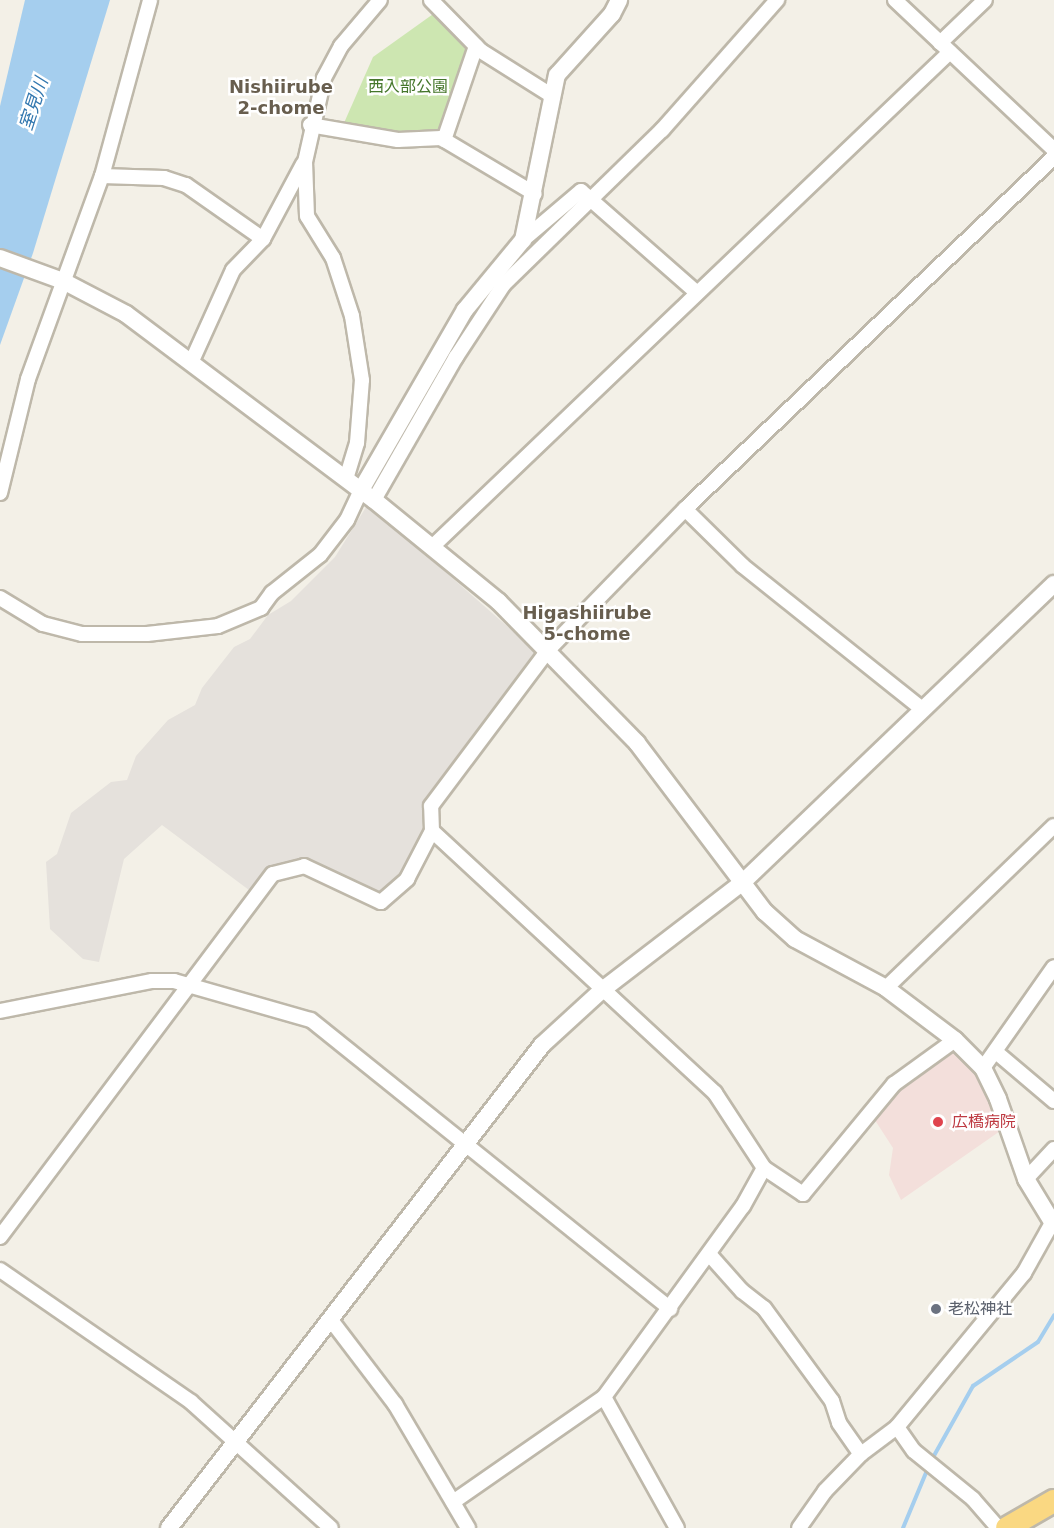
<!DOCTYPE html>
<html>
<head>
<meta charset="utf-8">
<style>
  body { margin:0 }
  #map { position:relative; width:1054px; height:1528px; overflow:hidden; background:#f3f0e7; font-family:"DejaVu Sans","Noto Sans JP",sans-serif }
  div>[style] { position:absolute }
  .industrial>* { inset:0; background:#e5e1dc }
  .medical>* { inset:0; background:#f3dfdb }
  .green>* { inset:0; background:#cde6b1 }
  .water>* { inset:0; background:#a5ceee }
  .stream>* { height:4px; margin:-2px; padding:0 2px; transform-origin:2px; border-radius:2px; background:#a5ceee }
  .roads { filter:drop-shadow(2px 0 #beb8aa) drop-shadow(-2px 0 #beb8aa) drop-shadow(0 2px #beb8aa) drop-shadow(0 -2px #beb8aa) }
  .minor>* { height:14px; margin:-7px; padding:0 7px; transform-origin:7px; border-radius:7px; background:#fff }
  .tertiary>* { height:16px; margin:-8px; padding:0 8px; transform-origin:8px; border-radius:8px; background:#fff }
  .trunk>* { height:22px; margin:-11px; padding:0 11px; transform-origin:11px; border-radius:11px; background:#fad882 }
  .dots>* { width:16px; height:16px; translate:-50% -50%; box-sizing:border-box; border:3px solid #fff; border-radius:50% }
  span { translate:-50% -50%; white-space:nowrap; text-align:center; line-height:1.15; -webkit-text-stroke:5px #fff; paint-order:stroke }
  .park-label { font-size:16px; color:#45762b }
  .health-label { font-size:16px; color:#be3a42 }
  .left { translate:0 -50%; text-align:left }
  .worship-label { font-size:16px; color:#5b616d }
  .neighbourhood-label { font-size:18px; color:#685e4e; font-weight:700 }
  .water-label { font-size:18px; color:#3277af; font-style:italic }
</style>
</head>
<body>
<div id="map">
  <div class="industrial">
    <div style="clip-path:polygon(368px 504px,540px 655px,424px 801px,423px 842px,402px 877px,381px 896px,298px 860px,268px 870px,253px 893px,162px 825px,124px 859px,99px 962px,83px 959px,50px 929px,46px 862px,57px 854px,71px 813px,111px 782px,127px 780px,136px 756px,168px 720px,195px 705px,202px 688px,234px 647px,250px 639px,268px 615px,291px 601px,335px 557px)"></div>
  </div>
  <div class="medical">
    <div style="clip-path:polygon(955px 1049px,981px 1078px,1003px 1129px,901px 1200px,889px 1175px,893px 1148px,871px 1114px,895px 1084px)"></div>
  </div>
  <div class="green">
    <div style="clip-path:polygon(436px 12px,469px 48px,444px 129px,400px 134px,344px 123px,373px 57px)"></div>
  </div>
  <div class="water">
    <div style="clip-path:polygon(25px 0,110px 0,33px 253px,0 345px,0 106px)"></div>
  </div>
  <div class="stream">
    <div style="left:931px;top:1461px;width:86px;rotate:-60.8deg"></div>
    <div style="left:973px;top:1386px;width:78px;rotate:-34.1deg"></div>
    <div style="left:1038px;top:1342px;width:31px;rotate:-59deg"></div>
    <div style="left:903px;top:1528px;width:65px;rotate:-67.4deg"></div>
  </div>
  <div class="roads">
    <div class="minor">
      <div style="left:431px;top:0;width:71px;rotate:45.6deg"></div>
      <div style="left:481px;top:51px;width:83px;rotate:32.2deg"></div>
      <div style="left:895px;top:0;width:219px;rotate:43.3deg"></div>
      <div style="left:940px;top:43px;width:62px;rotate:-43.7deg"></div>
      <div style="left:310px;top:125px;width:89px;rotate:9.7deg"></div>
      <div style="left:398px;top:140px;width:43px;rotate:-2.7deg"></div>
      <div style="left:441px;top:138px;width:109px;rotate:30.8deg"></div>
      <div style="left:444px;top:140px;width:99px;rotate:-71.2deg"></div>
      <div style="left:102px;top:176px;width:62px;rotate:1.8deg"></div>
      <div style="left:164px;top:178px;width:23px;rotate:18deg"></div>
      <div style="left:186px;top:185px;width:94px;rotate:35deg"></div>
      <div style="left:263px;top:239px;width:43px;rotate:134.1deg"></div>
      <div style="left:233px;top:270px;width:102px;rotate:114.3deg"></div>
      <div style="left:263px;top:239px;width:85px;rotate:-61.9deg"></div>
      <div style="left:523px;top:240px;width:76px;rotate:-40.2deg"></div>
      <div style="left:581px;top:191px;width:152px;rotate:41.3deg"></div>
      <div style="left:346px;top:479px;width:38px;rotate:-73deg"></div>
      <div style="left:357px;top:443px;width:63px;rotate:-85.5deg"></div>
      <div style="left:362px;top:380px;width:65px;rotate:-98.9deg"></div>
      <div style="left:352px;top:316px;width:61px;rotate:-108.1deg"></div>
      <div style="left:333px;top:258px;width:49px;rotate:-121.8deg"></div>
      <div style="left:307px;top:216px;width:54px;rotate:-92.1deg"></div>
      <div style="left:305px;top:162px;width:86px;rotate:-77.3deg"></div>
      <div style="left:324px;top:78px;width:36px;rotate:-62deg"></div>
      <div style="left:341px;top:46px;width:60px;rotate:-49.7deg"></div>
      <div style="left:0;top:493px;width:117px;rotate:-76.2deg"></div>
      <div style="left:28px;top:379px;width:216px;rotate:-70deg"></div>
      <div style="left:102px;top:176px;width:182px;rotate:-74.7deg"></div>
      <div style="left:374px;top:500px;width:165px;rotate:-60.2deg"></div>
      <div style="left:456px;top:357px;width:87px;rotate:-56.7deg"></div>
      <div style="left:504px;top:284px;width:221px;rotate:-44.3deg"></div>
      <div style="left:662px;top:130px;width:174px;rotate:-48.5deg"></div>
      <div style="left:685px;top:509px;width:81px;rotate:44.5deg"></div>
      <div style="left:743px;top:566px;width:229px;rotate:38.6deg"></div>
      <div style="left:433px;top:546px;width:715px;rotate:-43.7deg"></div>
      <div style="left:0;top:598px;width:50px;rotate:31.2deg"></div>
      <div style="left:43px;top:624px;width:40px;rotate:14.4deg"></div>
      <div style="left:82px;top:634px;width:65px"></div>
      <div style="left:147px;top:634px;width:71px;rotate:-6.4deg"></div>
      <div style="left:218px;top:626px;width:47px;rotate:-22.7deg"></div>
      <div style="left:261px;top:608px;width:19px;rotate:-54deg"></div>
      <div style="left:272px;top:593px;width:61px;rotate:-38.4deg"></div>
      <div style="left:320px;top:555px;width:44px;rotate:-52.4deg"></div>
      <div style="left:347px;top:520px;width:33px;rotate:-65deg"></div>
      <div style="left:886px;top:988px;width:233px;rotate:-44deg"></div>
      <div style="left:0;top:1011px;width:155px;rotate:-11.2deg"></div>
      <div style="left:152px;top:981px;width:22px"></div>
      <div style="left:174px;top:981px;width:142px;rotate:15.9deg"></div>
      <div style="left:311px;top:1020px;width:461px;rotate:38.8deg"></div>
      <div style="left:996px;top:1052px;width:76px;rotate:40.2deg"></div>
      <div style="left:983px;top:1068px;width:123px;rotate:-54.9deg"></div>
      <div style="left:764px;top:1168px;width:47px;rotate:33.7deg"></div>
      <div style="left:803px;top:1194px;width:143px;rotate:-50.4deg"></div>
      <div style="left:894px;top:1084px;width:75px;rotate:-35.8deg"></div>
      <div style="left:1026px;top:1179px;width:41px;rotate:-47deg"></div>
      <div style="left:0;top:1237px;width:454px;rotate:-53.1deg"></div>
      <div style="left:273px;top:874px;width:32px;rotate:-14deg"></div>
      <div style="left:304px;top:866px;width:85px;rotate:25.1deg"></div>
      <div style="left:381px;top:902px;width:35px;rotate:-41deg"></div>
      <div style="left:407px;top:879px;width:54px;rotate:-62.5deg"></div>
      <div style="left:709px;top:1254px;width:50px;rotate:48.3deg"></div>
      <div style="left:742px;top:1291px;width:28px;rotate:38deg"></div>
      <div style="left:764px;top:1308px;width:115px;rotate:53.8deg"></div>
      <div style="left:832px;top:1401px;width:23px;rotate:72deg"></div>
      <div style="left:839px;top:1423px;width:38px;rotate:55deg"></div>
      <div style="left:861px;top:1454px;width:45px;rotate:-36.9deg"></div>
      <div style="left:897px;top:1427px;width:29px;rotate:55deg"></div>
      <div style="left:914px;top:1451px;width:76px;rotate:39.1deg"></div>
      <div style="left:973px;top:1499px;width:38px;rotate:49deg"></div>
      <div style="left:0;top:1270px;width:232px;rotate:34.6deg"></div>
      <div style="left:191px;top:1402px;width:188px;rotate:42deg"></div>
      <div style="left:331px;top:1320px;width:106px;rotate:52.7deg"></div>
      <div style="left:395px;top:1404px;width:144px;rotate:59.5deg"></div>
      <div style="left:604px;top:1397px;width:150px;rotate:60.9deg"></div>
      <div style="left:897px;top:1427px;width:200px;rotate:-50.5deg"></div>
      <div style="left:1024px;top:1273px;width:57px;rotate:-60.8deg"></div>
      <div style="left:453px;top:1502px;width:184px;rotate:-34.8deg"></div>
      <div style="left:604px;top:1397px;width:236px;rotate:-54deg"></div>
      <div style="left:743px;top:1206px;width:43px;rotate:-61.1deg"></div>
      <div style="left:764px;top:1168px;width:90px;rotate:-123.2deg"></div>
      <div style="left:715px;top:1093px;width:386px;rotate:-137.2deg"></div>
      <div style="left:432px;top:831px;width:25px;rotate:-92deg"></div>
      <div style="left:431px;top:806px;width:195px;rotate:-53.1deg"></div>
      <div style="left:548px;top:650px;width:197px;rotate:-45.8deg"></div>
      <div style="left:685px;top:509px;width:510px;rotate:-43.65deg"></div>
      <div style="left:799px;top:1528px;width:45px;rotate:-54.9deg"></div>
      <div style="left:825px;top:1491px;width:52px;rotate:-45.8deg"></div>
    </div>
    <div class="tertiary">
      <div style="left:0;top:258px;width:67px;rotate:20.1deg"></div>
      <div style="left:63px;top:281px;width:71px;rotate:27.6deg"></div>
      <div style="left:126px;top:314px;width:310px;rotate:36.9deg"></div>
      <div style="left:374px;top:500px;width:161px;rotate:39.2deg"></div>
      <div style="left:499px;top:602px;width:197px;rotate:45.6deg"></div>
      <div style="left:637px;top:743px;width:212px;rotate:52.9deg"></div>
      <div style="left:765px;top:912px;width:40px;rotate:42deg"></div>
      <div style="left:795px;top:939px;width:103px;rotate:28.3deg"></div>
      <div style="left:886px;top:988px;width:86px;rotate:37deg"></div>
      <div style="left:955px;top:1040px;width:40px;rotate:45deg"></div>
      <div style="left:983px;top:1068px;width:34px;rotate:64deg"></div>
      <div style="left:998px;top:1099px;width:85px;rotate:70.7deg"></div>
      <div style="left:1026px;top:1179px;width:54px;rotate:58.7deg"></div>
      <div style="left:361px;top:490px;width:208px;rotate:-60deg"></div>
      <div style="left:465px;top:310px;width:91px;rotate:-50.4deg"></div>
      <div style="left:523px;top:240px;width:168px;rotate:-78.4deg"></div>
      <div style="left:557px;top:75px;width:82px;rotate:-48deg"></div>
      <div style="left:612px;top:14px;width:16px;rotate:-63deg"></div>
      <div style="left:169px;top:1528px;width:610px;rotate:-52.32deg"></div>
      <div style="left:542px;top:1045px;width:80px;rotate:-42.5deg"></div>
      <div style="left:601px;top:991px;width:178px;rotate:-37.5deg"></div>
      <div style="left:742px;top:883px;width:432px;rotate:-43.8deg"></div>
    </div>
    <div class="trunk">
      <div style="left:1007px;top:1528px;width:54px;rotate:-29.9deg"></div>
    </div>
  </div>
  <div class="dots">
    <div style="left:938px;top:1122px;background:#e0444e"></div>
    <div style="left:936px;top:1309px;background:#6b7280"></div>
  </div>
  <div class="park-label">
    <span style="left:408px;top:87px">西入部公園</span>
  </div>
  <div class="health-label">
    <span class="left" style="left:952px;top:1122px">広橋病院</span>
  </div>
  <div class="worship-label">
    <span class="left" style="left:948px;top:1309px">老松神社</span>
  </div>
  <div class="neighbourhood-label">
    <span style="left:281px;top:98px">Nishiirube<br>2-chome</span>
    <span style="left:587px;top:624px">Higashiirube<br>5-chome</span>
  </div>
  <div class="water-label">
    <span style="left:34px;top:104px;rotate:-72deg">室見川</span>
  </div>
</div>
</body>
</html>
